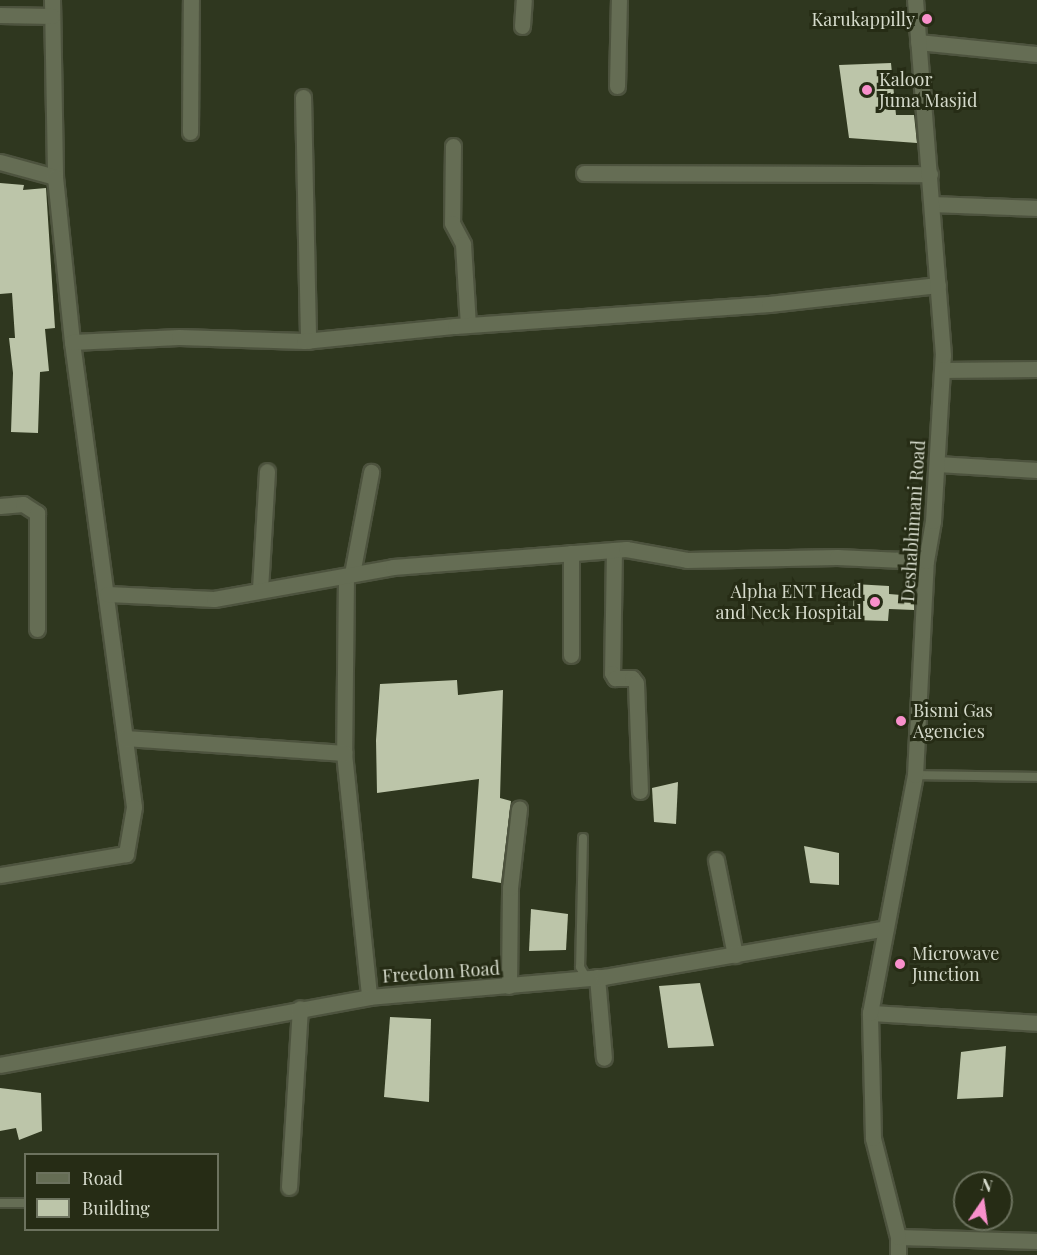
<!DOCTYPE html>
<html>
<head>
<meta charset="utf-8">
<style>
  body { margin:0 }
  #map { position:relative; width:1037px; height:1255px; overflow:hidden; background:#2f371f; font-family:"Playfair Display",serif }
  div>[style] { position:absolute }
  .building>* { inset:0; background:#bcc5a9 }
  .roads { filter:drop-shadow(2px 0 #4d533e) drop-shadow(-2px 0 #4d533e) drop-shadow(0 2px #4d533e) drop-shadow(0 -2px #4d533e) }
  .service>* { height:8px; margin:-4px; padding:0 4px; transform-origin:4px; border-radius:4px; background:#656d54 }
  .minor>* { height:15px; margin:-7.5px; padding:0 7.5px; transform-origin:7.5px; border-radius:7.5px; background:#656d54 }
  .tertiary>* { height:15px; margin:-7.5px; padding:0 7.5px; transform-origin:7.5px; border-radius:7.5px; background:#656d54 }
  .dots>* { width:16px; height:16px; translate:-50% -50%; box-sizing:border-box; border:3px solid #262c15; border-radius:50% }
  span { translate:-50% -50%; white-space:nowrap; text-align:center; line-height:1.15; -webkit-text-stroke:6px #262c15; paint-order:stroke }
  .poi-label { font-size:18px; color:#d5dacb }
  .right { translate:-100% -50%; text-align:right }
  .left { translate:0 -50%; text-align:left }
  .street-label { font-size:18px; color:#d5dacb }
  .legend { position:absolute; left:24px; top:1153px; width:195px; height:78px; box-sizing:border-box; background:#262c15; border:2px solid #6c725e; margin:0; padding:8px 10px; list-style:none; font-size:18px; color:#d5dacb }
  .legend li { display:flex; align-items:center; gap:12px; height:30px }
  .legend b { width:30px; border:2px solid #6c725e }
  .north { position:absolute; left:953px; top:1171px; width:60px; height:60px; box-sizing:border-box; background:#262c15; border:2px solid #6c725e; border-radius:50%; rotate:13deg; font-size:16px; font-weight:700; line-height:24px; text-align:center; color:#d5dacb }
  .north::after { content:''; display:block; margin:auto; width:21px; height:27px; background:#f890cb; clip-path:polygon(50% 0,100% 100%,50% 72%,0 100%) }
</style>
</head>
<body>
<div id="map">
  <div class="building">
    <div style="clip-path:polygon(891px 63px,896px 115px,914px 115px,917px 143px,849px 138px,839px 65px)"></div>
    <div style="clip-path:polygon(0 183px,24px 185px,23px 190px,46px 188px,55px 328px,45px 329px,49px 371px,40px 372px,38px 433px,11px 432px,13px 373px,9px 338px,15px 338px,12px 293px,0 294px)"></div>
    <div style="clip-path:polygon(854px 584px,889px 586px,889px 594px,914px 596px,914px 610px,889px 609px,888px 621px,853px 620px)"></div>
    <div style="clip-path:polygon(457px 680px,458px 695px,503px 690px,500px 798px,511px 801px,501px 883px,472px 878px,479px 779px,377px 793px,376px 740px,380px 684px)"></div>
    <div style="clip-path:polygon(678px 782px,676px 824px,654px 822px,652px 788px)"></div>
    <div style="clip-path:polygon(804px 846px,839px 853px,839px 885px,810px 883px)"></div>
    <div style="clip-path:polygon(531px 909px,568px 914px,566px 950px,529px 951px)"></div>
    <div style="clip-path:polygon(700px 983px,714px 1046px,668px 1048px,659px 986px)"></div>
    <div style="clip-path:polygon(390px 1017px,431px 1019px,429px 1102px,384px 1097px)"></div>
    <div style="clip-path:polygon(1006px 1046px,1003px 1097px,957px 1099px,961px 1052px)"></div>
    <div style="clip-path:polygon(0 1088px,41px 1093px,42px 1131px,19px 1140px,16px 1128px,0 1131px)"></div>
  </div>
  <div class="roads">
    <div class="service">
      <div style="left:915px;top:775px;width:122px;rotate:0.9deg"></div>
      <div style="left:583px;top:838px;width:129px;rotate:91.3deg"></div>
      <div style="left:580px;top:967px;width:14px;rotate:60deg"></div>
      <div style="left:0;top:1203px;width:26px"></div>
    </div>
    <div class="minor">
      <div style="left:52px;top:0;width:177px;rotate:89deg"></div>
      <div style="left:0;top:15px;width:52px;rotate:1.1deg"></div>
      <div style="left:522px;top:26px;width:26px;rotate:-86deg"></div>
      <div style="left:918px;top:42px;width:120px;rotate:5.8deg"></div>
      <div style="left:617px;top:86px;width:86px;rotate:-88.7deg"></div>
      <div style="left:303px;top:97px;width:244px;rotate:88.8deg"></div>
      <div style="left:190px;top:132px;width:132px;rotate:-89.6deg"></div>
      <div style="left:453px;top:146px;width:77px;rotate:90.7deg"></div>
      <div style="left:452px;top:223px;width:24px;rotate:62deg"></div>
      <div style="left:463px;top:244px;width:81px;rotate:86.5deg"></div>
      <div style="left:0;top:162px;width:57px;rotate:15.3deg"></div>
      <div style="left:55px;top:177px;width:166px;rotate:84.1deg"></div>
      <div style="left:72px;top:342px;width:469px;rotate:82.4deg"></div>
      <div style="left:134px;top:807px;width:48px;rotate:99.7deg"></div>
      <div style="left:126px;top:854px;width:128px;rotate:170.5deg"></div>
      <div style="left:584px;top:173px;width:346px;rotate:0.2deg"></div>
      <div style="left:932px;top:204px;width:105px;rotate:2.2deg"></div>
      <div style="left:72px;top:342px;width:107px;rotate:-2.7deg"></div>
      <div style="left:179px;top:337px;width:125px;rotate:1.8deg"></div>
      <div style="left:304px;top:341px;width:152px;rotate:-5.7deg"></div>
      <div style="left:455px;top:326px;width:315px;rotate:-4deg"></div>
      <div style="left:769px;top:304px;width:170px;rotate:-6.4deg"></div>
      <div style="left:942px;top:370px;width:95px;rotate:-0.6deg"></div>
      <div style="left:937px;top:464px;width:100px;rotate:3.4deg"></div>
      <div style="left:0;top:506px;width:23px;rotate:-5deg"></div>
      <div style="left:23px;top:504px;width:17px;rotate:33deg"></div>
      <div style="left:37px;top:513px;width:116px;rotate:90deg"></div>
      <div style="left:614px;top:550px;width:123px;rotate:90.9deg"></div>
      <div style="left:612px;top:673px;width:6px;rotate:59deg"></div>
      <div style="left:615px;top:678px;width:17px"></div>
      <div style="left:632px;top:678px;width:6px;rotate:51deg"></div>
      <div style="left:636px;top:683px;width:108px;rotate:87.9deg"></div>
      <div style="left:352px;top:574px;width:104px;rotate:-79.4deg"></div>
      <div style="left:346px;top:576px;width:177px;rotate:90.6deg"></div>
      <div style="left:344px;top:753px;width:245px;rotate:84.1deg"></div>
      <div style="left:260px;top:589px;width:118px;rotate:-86.6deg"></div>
      <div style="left:107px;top:594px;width:107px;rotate:2.7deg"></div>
      <div style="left:214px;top:599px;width:182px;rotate:-10.1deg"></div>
      <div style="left:393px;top:567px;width:234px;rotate:-4.4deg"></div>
      <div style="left:626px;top:549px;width:62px;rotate:10.2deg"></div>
      <div style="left:687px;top:560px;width:150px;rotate:-1.1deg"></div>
      <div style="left:837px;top:557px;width:89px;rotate:2.6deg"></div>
      <div style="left:571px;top:655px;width:102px;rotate:-90deg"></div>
      <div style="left:125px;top:738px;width:220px;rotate:3.9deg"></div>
      <div style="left:716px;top:860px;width:97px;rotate:78.7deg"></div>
      <div style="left:597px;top:977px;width:81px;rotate:85.1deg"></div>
      <div style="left:509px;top:986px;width:98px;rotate:-89.4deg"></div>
      <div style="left:510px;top:888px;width:80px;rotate:-83.5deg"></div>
      <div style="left:870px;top:1013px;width:167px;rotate:3.4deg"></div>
      <div style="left:0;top:1065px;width:375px;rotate:-10.4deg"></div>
      <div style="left:369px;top:997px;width:235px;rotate:-4.9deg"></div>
      <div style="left:603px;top:977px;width:287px;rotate:-9.8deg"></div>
      <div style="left:289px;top:1187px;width:179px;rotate:-86.5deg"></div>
      <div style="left:898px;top:1237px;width:139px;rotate:1.6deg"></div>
    </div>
    <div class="tertiary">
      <div style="left:898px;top:1255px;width:18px;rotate:-90deg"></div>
      <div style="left:898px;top:1237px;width:102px;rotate:-104.2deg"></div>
      <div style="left:873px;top:1138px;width:125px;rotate:-91.4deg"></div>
      <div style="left:870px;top:1013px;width:242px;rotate:-79.3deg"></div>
      <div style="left:915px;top:775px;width:214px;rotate:-87.1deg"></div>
      <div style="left:926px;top:561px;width:41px;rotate:-80.1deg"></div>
      <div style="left:933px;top:521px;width:166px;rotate:-86.6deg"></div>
      <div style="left:943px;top:355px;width:356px;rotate:-94.5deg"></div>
    </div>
  </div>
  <div class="dots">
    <div style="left:927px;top:19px;background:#f890cb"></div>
    <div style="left:867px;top:90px;background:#f890cb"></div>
    <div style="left:875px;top:602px;background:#f890cb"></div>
    <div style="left:901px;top:721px;background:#f890cb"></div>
    <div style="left:900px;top:964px;background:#f890cb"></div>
  </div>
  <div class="poi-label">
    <span class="right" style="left:915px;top:19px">Karukappilly</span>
    <span class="left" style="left:879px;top:90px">Kaloor<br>Juma Masjid</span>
    <span class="right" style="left:862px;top:602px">Alpha ENT Head<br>and Neck Hospital</span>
    <span class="left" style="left:913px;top:721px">Bismi Gas<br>Agencies</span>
    <span class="left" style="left:912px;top:964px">Microwave<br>Junction</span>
  </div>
  <div class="street-label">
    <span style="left:913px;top:521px;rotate:-86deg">Deshabhimani Road</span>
    <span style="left:441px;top:972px;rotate:-4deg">Freedom Road</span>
  </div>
  <ul class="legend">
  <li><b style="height:8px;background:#656d54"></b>Road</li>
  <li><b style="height:16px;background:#bcc5a9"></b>Building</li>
  </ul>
  <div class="north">N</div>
</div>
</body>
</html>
